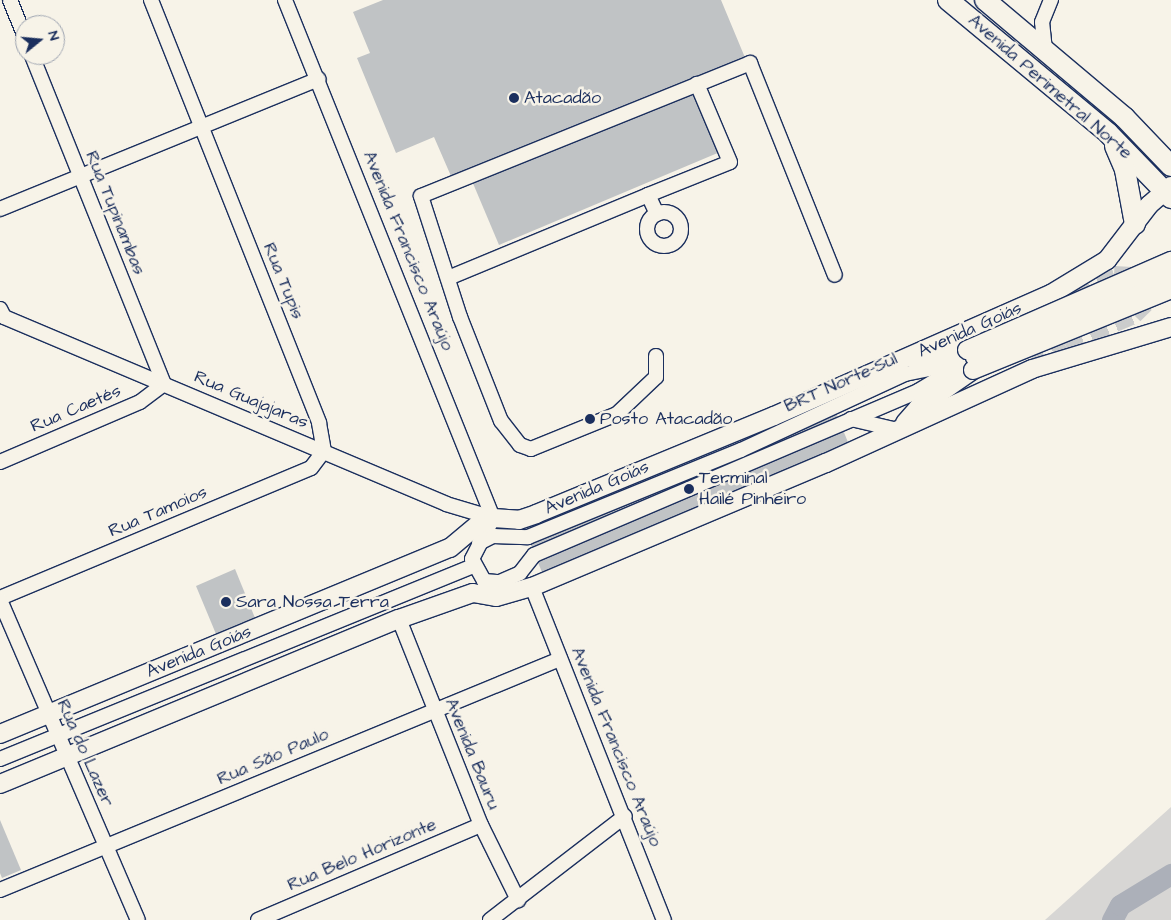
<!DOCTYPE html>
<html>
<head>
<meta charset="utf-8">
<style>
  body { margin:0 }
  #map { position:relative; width:1171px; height:920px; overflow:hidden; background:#f7f3e8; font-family:"Architects Daughter",sans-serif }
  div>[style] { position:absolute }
  .green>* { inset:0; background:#d7d6d4 }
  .river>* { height:21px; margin:-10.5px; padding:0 10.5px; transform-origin:10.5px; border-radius:10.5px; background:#acb0b9 }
  .building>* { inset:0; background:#c0c3c5 }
  .major-tunnel>* { height:18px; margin-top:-9px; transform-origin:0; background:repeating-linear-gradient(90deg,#cbcccc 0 18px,transparent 0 27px) }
  .roads { filter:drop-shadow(1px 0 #1b2f5e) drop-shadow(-1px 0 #1b2f5e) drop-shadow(0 1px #1b2f5e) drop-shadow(0 -1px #1b2f5e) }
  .minor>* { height:14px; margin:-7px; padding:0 7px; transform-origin:7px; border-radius:7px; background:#f7f3e8 }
  .minor>.ring { margin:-7px; padding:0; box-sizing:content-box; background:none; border:14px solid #f7f3e8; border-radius:50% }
  .major>* { height:18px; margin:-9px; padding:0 9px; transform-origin:9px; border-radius:9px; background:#f7f3e8 }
  .highway>* { height:20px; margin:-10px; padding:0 10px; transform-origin:10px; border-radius:10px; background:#f7f3e8 }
  .bridges { filter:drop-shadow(1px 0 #1b2f5e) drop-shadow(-1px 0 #1b2f5e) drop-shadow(0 1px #1b2f5e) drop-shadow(0 -1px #1b2f5e) }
  .minor-bridge>* { height:14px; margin:-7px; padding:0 7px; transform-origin:7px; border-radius:7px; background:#f7f3e8 }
  .major-bridge>* { height:18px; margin:-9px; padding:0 9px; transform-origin:9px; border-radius:9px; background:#f7f3e8 }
  .dots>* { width:14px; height:14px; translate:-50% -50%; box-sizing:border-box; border:2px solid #f7f3e8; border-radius:50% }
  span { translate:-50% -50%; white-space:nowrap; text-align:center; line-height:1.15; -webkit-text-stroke:5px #f7f3e8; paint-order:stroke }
  .street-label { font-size:18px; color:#1b2f5e }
  .poi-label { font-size:18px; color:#1b2f5e }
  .left { translate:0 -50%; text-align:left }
  .north { position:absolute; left:15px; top:15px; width:50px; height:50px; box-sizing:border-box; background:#f7f3e8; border:1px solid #9fa5b1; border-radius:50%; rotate:73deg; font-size:14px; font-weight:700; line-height:20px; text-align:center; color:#1b2f5e }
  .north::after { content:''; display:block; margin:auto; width:18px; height:22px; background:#1b2f5e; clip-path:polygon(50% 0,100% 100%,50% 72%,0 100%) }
</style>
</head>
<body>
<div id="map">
  <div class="green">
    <div style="clip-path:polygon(1171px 807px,1171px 920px,1045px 920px)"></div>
  </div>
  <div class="river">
    <div style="left:1112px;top:920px;width:17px;rotate:-62deg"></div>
    <div style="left:1120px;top:905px;width:60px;rotate:-31.3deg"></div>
  </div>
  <div class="building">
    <div style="clip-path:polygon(383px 0,721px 0,746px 60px,454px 183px,434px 137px,396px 153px,357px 58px,370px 53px,353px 12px)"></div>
    <div style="clip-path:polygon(693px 87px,720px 152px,499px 245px,472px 181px)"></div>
    <div style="clip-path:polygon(833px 406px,850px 447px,544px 577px,525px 531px)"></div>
    <div style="clip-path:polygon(235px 569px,255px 618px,216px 634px,196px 586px)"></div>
    <div style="clip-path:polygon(0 820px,21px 870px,2px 878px,0 873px)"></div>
  </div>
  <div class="major-tunnel">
    <div style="left:1032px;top:369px;width:41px;rotate:-37.1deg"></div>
    <div style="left:1065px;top:344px;width:75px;rotate:-22.8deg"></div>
    <div style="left:1134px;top:315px;width:16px;rotate:-45deg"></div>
    <div style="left:1145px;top:304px;width:16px;rotate:-104deg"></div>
    <div style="left:1141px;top:288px;width:15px;rotate:-127deg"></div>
    <div style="left:1132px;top:276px;width:18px;rotate:-177deg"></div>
    <div style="left:1114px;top:275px;width:61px;rotate:162.8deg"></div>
  </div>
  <div class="roads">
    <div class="minor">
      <div style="left:10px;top:0;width:40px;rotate:68deg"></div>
      <div style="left:151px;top:0;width:455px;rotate:68.3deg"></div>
      <div style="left:319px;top:423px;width:28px;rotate:80deg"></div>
      <div style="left:285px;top:0;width:558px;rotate:68.12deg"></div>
      <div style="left:1045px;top:50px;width:28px;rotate:-96deg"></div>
      <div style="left:1042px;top:22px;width:24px;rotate:-68deg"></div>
      <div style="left:0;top:209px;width:344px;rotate:-22.2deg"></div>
      <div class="ring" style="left:647px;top:212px;width:20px;height:20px"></div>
      <div style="left:657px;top:214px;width:21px;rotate:-115deg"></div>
      <div style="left:648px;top:195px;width:88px;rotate:-21.9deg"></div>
      <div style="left:730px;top:162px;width:85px;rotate:-112.9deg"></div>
      <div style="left:448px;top:278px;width:217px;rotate:-22.5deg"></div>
      <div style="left:0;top:309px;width:9px;rotate:63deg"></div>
      <div style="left:4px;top:317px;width:480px;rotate:22.9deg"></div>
      <div style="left:446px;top:504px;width:49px;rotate:16.6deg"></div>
      <div style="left:656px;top:356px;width:21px;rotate:90deg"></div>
      <div style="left:656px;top:377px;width:54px;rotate:136.5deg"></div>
      <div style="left:617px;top:414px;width:93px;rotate:157.9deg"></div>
      <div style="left:531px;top:449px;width:12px;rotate:-160deg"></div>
      <div style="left:520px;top:445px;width:31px;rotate:-128deg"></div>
      <div style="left:501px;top:421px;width:112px;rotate:-111.5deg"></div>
      <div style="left:460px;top:317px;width:127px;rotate:-107.9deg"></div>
      <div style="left:421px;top:196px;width:355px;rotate:-22deg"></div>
      <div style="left:750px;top:63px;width:228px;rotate:68.2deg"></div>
      <div style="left:851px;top:419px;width:48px;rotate:13.2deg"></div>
      <div style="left:0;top:462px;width:152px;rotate:-23.2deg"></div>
      <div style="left:140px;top:402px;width:30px;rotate:-37deg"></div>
      <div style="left:164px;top:384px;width:354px;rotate:-111.9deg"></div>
      <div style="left:493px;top:518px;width:46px;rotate:117.1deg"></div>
      <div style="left:472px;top:559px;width:25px;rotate:61deg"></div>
      <div style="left:484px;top:581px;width:16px;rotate:4deg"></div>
      <div style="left:500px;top:582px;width:22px;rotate:-24deg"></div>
      <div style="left:520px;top:573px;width:23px;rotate:-52deg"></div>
      <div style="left:534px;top:555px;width:418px;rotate:-23.1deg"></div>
      <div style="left:918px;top:391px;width:64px;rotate:-31deg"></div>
      <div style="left:479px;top:543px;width:16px;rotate:-27deg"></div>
      <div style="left:493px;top:536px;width:35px;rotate:2deg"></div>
      <div style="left:528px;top:537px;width:230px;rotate:-22.2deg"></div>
      <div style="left:741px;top:450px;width:181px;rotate:-24.9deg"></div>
      <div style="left:905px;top:374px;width:54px;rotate:-11.7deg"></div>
      <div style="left:532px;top:587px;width:358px;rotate:68.4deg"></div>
      <div style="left:0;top:598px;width:337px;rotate:-22.7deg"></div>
      <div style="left:311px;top:468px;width:21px;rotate:-53deg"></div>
      <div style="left:0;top:600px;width:348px;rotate:66.7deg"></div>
      <div style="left:399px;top:619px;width:222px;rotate:68.3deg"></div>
      <div style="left:481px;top:825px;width:84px;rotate:63.7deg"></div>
      <div style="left:0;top:759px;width:511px;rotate:-22.2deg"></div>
      <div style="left:0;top:890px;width:606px;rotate:-22.42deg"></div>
      <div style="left:258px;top:920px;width:242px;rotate:-23.1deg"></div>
      <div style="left:490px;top:920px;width:170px;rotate:-37.6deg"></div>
    </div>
    <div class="major">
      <div style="left:917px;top:362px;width:51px;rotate:-13.5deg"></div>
      <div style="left:905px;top:423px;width:20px;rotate:-49deg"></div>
      <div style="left:918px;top:408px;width:67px;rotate:-34.6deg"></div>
      <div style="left:0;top:734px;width:487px;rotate:-22.5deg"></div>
      <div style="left:450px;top:548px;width:39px;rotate:-40deg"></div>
      <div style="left:480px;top:523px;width:14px;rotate:-21deg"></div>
      <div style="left:493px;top:518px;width:26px;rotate:4deg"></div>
      <div style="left:519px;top:520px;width:18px;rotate:-19deg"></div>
      <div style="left:536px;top:514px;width:257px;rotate:-22.4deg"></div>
      <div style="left:774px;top:416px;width:303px;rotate:-23.8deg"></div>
      <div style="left:1051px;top:294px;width:66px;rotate:-31.3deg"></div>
      <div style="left:1107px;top:260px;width:69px;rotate:-52.6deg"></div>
      <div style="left:1149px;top:205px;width:29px;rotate:-41deg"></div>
      <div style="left:0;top:784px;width:432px;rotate:-22.5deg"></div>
      <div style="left:399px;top:619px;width:78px;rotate:-19.4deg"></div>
      <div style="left:473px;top:593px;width:23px;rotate:10deg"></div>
      <div style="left:496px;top:597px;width:37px;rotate:-16deg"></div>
      <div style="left:532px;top:587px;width:319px;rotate:-22.9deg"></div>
      <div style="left:826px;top:463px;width:226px;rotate:-24.5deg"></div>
      <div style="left:1032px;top:369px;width:145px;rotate:-16.8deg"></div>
    </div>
    <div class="highway">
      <div style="left:948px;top:0;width:208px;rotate:39.7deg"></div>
      <div style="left:1108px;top:133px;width:91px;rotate:45.9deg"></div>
      <div style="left:985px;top:0;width:182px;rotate:40.1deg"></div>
      <div style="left:1124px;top:117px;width:68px;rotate:46.2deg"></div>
      <div style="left:1115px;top:146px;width:26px;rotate:67deg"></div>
      <div style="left:1125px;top:170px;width:55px;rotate:79.5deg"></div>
    </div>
  </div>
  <div class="bridges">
    <div class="minor-bridge">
      <div style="left:973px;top:358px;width:142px;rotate:-21.5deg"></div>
      <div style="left:1105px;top:306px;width:72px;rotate:-24.4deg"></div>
    </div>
    <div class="major-bridge">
      <div style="left:967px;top:350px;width:223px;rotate:-23.6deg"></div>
      <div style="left:973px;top:370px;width:214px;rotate:-22.2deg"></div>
    </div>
  </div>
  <div class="dots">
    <div style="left:514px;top:98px;background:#1b2f5e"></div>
    <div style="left:590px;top:419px;background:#1b2f5e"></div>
    <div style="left:689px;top:489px;background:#1b2f5e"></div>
    <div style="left:226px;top:602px;background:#1b2f5e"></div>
  </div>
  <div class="street-label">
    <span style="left:1050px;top:87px;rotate:41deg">Avenida Perimetral Norte</span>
    <span style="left:115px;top:213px;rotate:68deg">Rua Tupinambas</span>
    <span style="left:408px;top:251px;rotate:68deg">Avenida Francisco Araújo</span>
    <span style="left:283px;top:281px;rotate:68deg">Rua Tupis</span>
    <span style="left:970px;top:330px;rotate:-24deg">Avenida Goiás</span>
    <span style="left:841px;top:383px;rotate:-24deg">BRT Norte-Sul</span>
    <span style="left:251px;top:400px;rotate:23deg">Rua Guajajaras</span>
    <span style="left:76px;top:409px;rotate:-23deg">Rua Caetés</span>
    <span style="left:597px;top:488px;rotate:-23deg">Avenida Goiás</span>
    <span style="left:158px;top:512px;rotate:-23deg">Rua Tamoios</span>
    <span style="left:199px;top:652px;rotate:-22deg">Avenida Goiás</span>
    <span style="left:616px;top:747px;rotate:68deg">Avenida Francisco Araújo</span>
    <span style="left:85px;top:753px;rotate:66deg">Rua do Lazer</span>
    <span style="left:472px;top:754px;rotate:68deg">Avenida Bauru</span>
    <span style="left:273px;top:757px;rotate:-23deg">Rua São Paulo</span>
    <span style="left:362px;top:855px;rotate:-23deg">Rua Belo Horizonte</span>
  </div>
  <div class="poi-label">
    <span class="left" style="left:524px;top:98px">Atacadão</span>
    <span class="left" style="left:600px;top:419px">Posto Atacadão</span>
    <span class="left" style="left:699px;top:489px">Terminal<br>Hailé Pinheiro</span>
    <span class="left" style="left:236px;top:602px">Sara Nossa Terra</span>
  </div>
  <div class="north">N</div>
</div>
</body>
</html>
